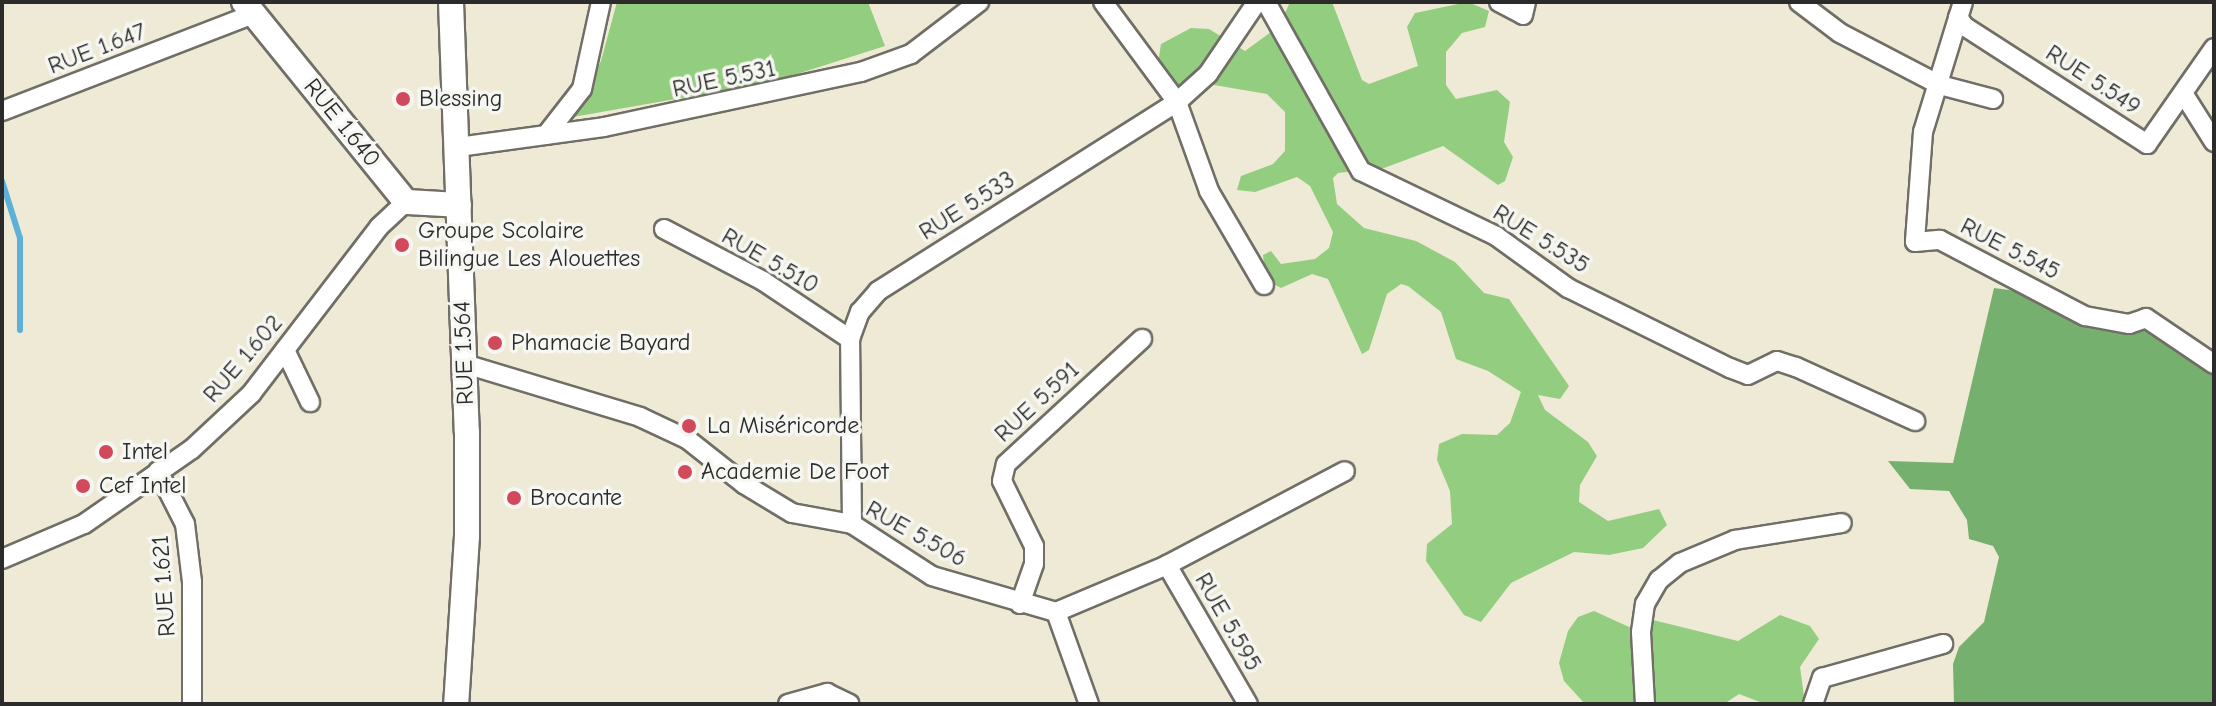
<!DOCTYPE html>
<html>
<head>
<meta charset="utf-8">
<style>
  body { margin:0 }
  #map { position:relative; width:2216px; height:706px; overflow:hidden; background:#efead5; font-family:"Comic Neue",sans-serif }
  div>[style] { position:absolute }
  .green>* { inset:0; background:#93cd80 }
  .forest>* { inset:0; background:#76b06e }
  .stream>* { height:6px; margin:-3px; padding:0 3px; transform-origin:3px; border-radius:3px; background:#5db1d9 }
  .roads { filter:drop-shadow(2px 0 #706e66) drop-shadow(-2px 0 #706e66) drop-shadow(0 2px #706e66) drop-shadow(0 -2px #706e66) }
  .street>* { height:18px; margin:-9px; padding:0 9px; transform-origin:9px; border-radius:9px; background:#fff }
  .secondary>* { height:24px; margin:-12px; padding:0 12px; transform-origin:12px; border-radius:12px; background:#fff }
  .dots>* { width:22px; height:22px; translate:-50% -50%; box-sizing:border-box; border:4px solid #f6f6f2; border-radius:50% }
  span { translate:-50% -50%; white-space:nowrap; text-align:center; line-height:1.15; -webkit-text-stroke:7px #f6f6f2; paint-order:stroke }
  .street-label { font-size:24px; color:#2b2b2b }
  .poi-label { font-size:24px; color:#2b2b2b }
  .left { translate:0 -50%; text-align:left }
  .frame { position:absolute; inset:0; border:4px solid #2b2b2b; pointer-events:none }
</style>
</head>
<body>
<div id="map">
  <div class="green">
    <div style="clip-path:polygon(617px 2px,868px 2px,885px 46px,772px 82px,573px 117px,601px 61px)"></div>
    <div style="clip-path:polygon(1290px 2px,1332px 2px,1362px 80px,1369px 84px,1418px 66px,1407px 27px,1415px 13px,1468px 2px,1489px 11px,1485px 27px,1462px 33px,1446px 52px,1446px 85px,1456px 99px,1497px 90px,1510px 102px,1504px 142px,1513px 157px,1505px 181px,1498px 185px,1443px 146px,1384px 168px,1338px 173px,1333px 178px,1337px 204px,1364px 228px,1416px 241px,1455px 262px,1484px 293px,1509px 299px,1569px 386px,1560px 399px,1538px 395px,1545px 410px,1588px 442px,1597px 456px,1580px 485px,1579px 502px,1608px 521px,1659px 509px,1667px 525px,1643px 548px,1609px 555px,1574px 552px,1511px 583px,1481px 622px,1464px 615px,1426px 561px,1427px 544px,1452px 524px,1450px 491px,1437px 460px,1439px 444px,1462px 434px,1497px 435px,1510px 423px,1521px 392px,1488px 371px,1456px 359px,1441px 312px,1408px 286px,1401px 284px,1387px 294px,1369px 350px,1362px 354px,1328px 279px,1312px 274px,1281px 288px,1266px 280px,1263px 255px,1271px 251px,1281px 264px,1315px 259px,1329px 248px,1333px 232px,1310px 186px,1297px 177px,1255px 192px,1237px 190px,1241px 176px,1273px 164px,1285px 151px,1285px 112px,1267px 94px,1214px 85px,1180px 88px,1157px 69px,1161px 44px,1191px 28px,1209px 29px,1245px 51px,1279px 26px)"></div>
    <div style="clip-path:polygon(1594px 611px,1640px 632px,1653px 620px,1738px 641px,1780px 615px,1810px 626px,1819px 639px,1800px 667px,1805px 704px,1765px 704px,1739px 694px,1724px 704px,1585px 704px,1564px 681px,1559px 663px,1568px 631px,1578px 617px)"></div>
  </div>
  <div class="forest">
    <div style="clip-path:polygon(1994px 288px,2024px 292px,2102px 328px,2152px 331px,2214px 371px,2214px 704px,1954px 704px,1953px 664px,1959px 647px,1984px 622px,1999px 557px,1993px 546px,1969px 539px,1967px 520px,1949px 491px,1910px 489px,1888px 461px,1953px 463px)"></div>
  </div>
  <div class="stream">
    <div style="left:2px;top:181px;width:60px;rotate:72.5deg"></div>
    <div style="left:20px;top:238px;width:92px;rotate:90deg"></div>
  </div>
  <div class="roads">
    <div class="street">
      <div style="left:1103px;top:2px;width:124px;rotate:53.5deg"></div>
      <div style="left:1177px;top:102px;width:95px;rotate:70.2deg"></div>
      <div style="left:1209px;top:191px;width:109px;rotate:59.7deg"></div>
      <div style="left:1266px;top:2px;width:194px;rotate:60.7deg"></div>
      <div style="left:1361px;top:171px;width:150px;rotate:25.7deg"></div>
      <div style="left:1496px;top:236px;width:89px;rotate:35.8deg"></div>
      <div style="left:1568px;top:288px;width:181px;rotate:26.3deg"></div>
      <div style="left:1730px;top:368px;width:19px;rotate:21deg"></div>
      <div style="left:1748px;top:375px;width:32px;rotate:-26deg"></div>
      <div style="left:1777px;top:361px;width:20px;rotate:18deg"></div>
      <div style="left:1796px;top:367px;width:131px;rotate:24.4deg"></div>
      <div style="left:1499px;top:2px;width:27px;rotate:28deg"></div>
      <div style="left:1523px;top:15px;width:13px;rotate:-77deg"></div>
      <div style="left:1799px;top:2px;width:51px;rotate:37.1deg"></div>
      <div style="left:1840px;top:33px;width:113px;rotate:27.5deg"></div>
      <div style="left:1940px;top:85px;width:55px;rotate:14.8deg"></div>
      <div style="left:1963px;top:2px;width:136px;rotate:107.1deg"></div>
      <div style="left:1923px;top:132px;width:110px;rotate:94.2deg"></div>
      <div style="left:1915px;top:242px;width:25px;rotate:-5deg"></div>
      <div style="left:1940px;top:240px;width:164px;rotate:27.7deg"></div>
      <div style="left:2085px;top:316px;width:45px;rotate:10.3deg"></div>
      <div style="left:2129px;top:324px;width:18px;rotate:-19deg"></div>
      <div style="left:2146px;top:318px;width:82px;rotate:34.1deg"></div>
      <div style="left:1958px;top:17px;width:11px;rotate:56deg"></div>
      <div style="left:1964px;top:26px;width:218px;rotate:32.8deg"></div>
      <div style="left:2147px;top:144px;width:117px;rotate:-55.1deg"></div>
      <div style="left:2183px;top:93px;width:58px;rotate:57.7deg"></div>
      <div style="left:2px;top:111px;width:270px;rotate:-21.1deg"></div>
      <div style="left:546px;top:135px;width:58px;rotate:-52deg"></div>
      <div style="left:582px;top:89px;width:89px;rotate:-77.7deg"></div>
      <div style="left:458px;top:147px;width:147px;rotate:-7.8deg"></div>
      <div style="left:604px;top:127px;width:263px;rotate:-12.1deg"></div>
      <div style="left:861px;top:72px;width:53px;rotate:-19.8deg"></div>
      <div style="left:911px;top:54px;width:86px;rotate:-37.4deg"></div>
      <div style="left:664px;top:229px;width:112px;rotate:27.7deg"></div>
      <div style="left:763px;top:281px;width:105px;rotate:33.7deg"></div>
      <div style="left:285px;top:350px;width:58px;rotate:64.3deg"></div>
      <div style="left:465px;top:364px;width:183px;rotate:16.8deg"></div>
      <div style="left:640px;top:417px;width:52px;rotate:25.1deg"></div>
      <div style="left:687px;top:439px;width:73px;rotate:38.3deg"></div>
      <div style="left:744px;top:484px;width:56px;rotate:31.1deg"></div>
      <div style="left:792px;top:513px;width:61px;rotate:10.4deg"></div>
      <div style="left:852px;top:524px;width:95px;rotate:33deg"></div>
      <div style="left:932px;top:576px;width:129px;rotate:16.2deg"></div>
      <div style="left:1056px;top:612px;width:121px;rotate:-22.9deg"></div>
      <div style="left:1167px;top:565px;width:201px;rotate:-27.8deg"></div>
      <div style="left:158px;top:471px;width:59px;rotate:63deg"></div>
      <div style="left:185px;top:524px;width:58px;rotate:83.1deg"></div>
      <div style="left:192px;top:582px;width:122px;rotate:90deg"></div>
      <div style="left:852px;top:524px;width:185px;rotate:-90.6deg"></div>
      <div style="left:850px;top:339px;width:29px;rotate:-70deg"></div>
      <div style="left:860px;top:312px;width:28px;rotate:-49deg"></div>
      <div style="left:878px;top:291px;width:354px;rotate:-32.3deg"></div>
      <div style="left:1177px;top:102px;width:42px;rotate:-42.1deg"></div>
      <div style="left:1208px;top:74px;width:87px;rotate:-55.8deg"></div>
      <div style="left:2px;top:559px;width:89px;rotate:-23.1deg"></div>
      <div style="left:84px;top:524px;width:131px;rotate:-34.8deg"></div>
      <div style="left:192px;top:449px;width:81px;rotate:-43deg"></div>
      <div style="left:251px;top:394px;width:210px;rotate:-52.5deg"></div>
      <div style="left:379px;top:227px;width:37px;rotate:-43deg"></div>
      <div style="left:1167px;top:565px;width:161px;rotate:59.8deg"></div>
      <div style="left:1020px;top:604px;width:42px;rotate:-70.7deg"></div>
      <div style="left:1034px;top:564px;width:18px;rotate:-90deg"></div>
      <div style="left:1034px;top:546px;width:72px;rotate:-116.2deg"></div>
      <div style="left:1002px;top:481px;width:17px;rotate:-77deg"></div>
      <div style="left:1006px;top:464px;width:185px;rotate:-42.6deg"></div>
      <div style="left:1056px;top:612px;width:98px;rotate:70.3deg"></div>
      <div style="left:788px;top:704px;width:41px;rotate:-15.8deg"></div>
      <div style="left:827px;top:693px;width:25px;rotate:26deg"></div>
      <div style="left:1645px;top:704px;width:72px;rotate:-93.2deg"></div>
      <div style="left:1641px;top:632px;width:28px;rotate:-82deg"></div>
      <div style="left:1645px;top:604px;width:28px;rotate:-60deg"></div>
      <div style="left:1659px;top:580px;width:27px;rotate:-39deg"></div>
      <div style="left:1680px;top:563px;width:60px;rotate:-22.7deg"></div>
      <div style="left:1735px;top:540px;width:108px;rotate:-9deg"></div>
      <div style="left:1813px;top:704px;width:28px;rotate:-71deg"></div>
      <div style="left:1822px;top:678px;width:126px;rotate:-15.7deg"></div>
    </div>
    <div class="secondary">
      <div style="left:244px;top:2px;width:257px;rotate:51deg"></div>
      <div style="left:406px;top:202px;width:53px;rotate:3.2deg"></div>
      <div style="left:451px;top:2px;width:430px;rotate:87.9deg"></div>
      <div style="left:467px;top:432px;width:104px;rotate:90deg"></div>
      <div style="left:467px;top:536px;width:168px;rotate:93.7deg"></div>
    </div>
  </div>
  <div class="dots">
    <div style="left:403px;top:99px;background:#d1495b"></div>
    <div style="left:402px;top:245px;background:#d1495b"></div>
    <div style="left:495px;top:343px;background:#d1495b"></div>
    <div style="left:689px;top:426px;background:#d1495b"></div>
    <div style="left:106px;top:452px;background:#d1495b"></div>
    <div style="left:685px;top:472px;background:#d1495b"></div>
    <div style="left:83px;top:486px;background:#d1495b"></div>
    <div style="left:514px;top:498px;background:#d1495b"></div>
  </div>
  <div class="street-label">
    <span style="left:97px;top:49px;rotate:-21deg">RUE 1.647</span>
    <span style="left:724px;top:79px;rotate:-12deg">RUE 5.531</span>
    <span style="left:2093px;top:80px;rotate:33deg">RUE 5.549</span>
    <span style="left:342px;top:123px;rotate:51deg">RUE 1.640</span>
    <span style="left:967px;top:206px;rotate:-32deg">RUE 5.533</span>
    <span style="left:1541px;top:239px;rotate:32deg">RUE 5.535</span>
    <span style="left:2010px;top:249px;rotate:27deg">RUE 5.545</span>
    <span style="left:770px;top:261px;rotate:30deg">RUE 5.510</span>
    <span style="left:464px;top:353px;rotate:-92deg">RUE 1.564</span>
    <span style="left:243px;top:359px;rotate:-49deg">RUE 1.602</span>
    <span style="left:1037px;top:402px;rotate:-43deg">RUE 5.591</span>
    <span style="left:916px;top:534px;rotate:29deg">RUE 5.506</span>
    <span style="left:164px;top:586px;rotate:-94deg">RUE 1.621</span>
    <span style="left:1228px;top:622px;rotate:60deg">RUE 5.595</span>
  </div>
  <div class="poi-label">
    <span class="left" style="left:419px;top:99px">Blessing</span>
    <span class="left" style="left:418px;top:245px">Groupe Scolaire<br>Bilingue Les Alouettes</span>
    <span class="left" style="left:511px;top:343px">Phamacie Bayard</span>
    <span class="left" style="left:707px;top:426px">La Miséricorde</span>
    <span class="left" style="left:122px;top:452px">Intel</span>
    <span class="left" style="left:701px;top:472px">Academie De Foot</span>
    <span class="left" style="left:99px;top:486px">Cef Intel</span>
    <span class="left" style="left:530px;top:498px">Brocante</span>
  </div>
  <div class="frame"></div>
</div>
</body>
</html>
